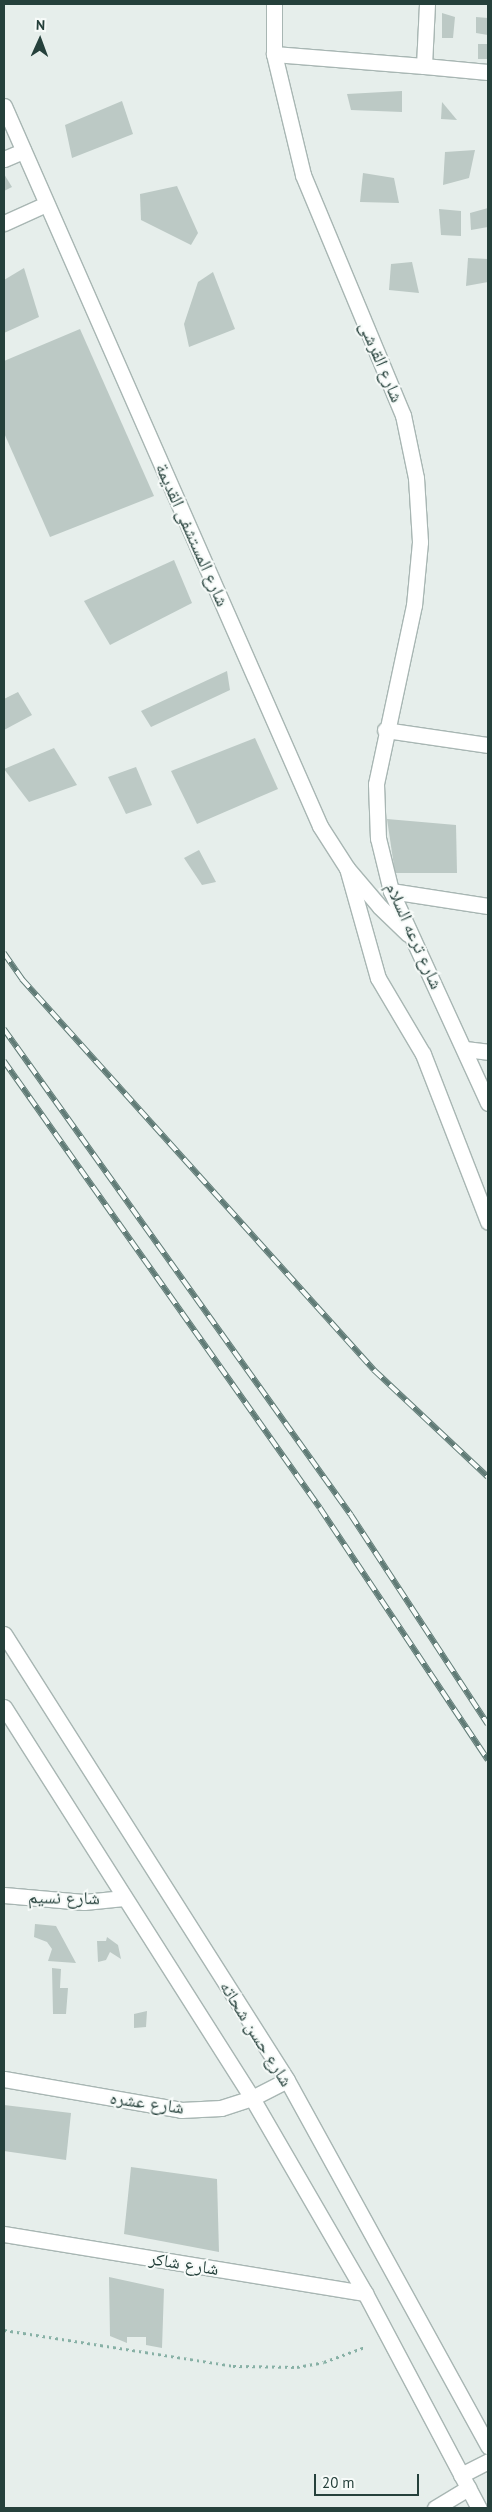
<!DOCTYPE html>
<html>
<head>
<meta charset="utf-8">
<style>
  body { margin:0 }
  #map { position:relative; width:492px; height:2512px; overflow:hidden; background:#e6eeeb; font-family:"PT Sans","Noto Naskh Arabic",sans-serif }
  div>[style] { position:absolute }
  .building>* { inset:0; background:#bcc9c5 }
  .path>* { height:3px; margin-top:-1.5px; transform-origin:0; background:repeating-linear-gradient(90deg,#88b1a6 0 2.5px,transparent 0 6.5px) }
  .roads { filter:drop-shadow(1px 0 #a8b6b3) drop-shadow(-1px 0 #a8b6b3) drop-shadow(0 1px #a8b6b3) drop-shadow(0 -1px #a8b6b3) }
  .lane>* { height:15px; margin:-7.5px; padding:0 7.5px; transform-origin:7.5px; border-radius:7.5px; background:#fff }
  .street>* { height:15px; margin:-7.5px; padding:0 7.5px; transform-origin:7.5px; border-radius:7.5px; background:#fff }
  .secondary>* { height:15px; margin:-7.5px; padding:0 7.5px; transform-origin:7.5px; border-radius:7.5px; background:#fff }
  .rail>* { height:5.5px; margin-top:-2.75px; transform-origin:0; background:repeating-linear-gradient(90deg,#f7fbf9 0 11px,#607b76 0 22px); box-sizing:border-box; border-block:1px solid #607b76 }
  span { translate:-50% -50%; white-space:nowrap; text-align:center; line-height:1.15; -webkit-text-stroke:4px #f7fbf9; paint-order:stroke }
  .street-label { font-size:18px; color:#25403b }
  .frame { position:absolute; inset:0; border:5px solid #25403b; pointer-events:none }
  .north { position:absolute; left:15px; top:15px; width:50px; height:50px; -webkit-text-stroke:4px #f7fbf9; paint-order:stroke; rotate:2deg; font-size:14px; font-weight:700; line-height:20px; text-align:center; color:#25403b }
  .north::after { content:''; display:block; margin:auto; width:18px; height:22px; background:#25403b; clip-path:polygon(50% 0,100% 100%,50% 72%,0 100%) }
  .scale { position:absolute; left:314px; top:2474px; width:105px; height:22px; box-sizing:border-box; border:2px solid #25403b; border-top:0; padding-left:6px; font-size:15px; line-height:18px; white-space:nowrap; color:#25403b; -webkit-text-stroke:4px #f7fbf9; paint-order:stroke }
</style>
</head>
<body>
<div id="map">
  <div class="building">
    <div style="clip-path:polygon(442px 13px,455px 17px,453px 38px,442px 38px)"></div>
    <div style="clip-path:polygon(476px 17px,488px 18px,488px 35px,476px 33px)"></div>
    <div style="clip-path:polygon(478px 44px,488px 44px,488px 59px,478px 59px)"></div>
    <div style="clip-path:polygon(402px 91px,402px 112px,351px 110px,347px 94px)"></div>
    <div style="clip-path:polygon(122px 101px,133px 134px,72px 158px,65px 125px)"></div>
    <div style="clip-path:polygon(442px 102px,457px 120px,441px 119px)"></div>
    <div style="clip-path:polygon(475px 150px,469px 178px,443px 185px,445px 152px)"></div>
    <div style="clip-path:polygon(363px 173px,394px 178px,399px 203px,360px 202px)"></div>
    <div style="clip-path:polygon(4px 174px,12px 187px,4px 191px)"></div>
    <div style="clip-path:polygon(177px 186px,198px 233px,191px 245px,141px 220px,140px 194px)"></div>
    <div style="clip-path:polygon(488px 208px,488px 227px,471px 230px,470px 213px)"></div>
    <div style="clip-path:polygon(439px 209px,461px 211px,461px 236px,441px 235px)"></div>
    <div style="clip-path:polygon(468px 258px,488px 259px,488px 282px,466px 286px)"></div>
    <div style="clip-path:polygon(412px 262px,419px 293px,389px 290px,391px 264px)"></div>
    <div style="clip-path:polygon(24px 268px,39px 317px,4px 333px,4px 280px)"></div>
    <div style="clip-path:polygon(213px 272px,235px 329px,189px 347px,184px 324px,198px 282px)"></div>
    <div style="clip-path:polygon(80px 329px,154px 496px,50px 537px,4px 433px,4px 361px)"></div>
    <div style="clip-path:polygon(174px 560px,192px 603px,110px 645px,84px 601px)"></div>
    <div style="clip-path:polygon(227px 671px,230px 690px,151px 727px,141px 711px)"></div>
    <div style="clip-path:polygon(18px 692px,32px 715px,4px 730px,4px 699px)"></div>
    <div style="clip-path:polygon(255px 738px,278px 789px,197px 824px,171px 771px)"></div>
    <div style="clip-path:polygon(54px 748px,77px 785px,29px 802px,4px 769px)"></div>
    <div style="clip-path:polygon(136px 767px,152px 805px,126px 814px,108px 777px)"></div>
    <div style="clip-path:polygon(387px 819px,456px 825px,457px 873px,395px 873px)"></div>
    <div style="clip-path:polygon(199px 850px,216px 882px,202px 885px,184px 858px)"></div>
    <div style="clip-path:polygon(35px 1924px,56px 1926px,76px 1963px,48px 1961px,52px 1949px,47px 1942px,34px 1937px)"></div>
    <div style="clip-path:polygon(107px 1937px,118px 1945px,121px 1959px,110px 1952px,106px 1960px,98px 1962px,97px 1941px,106px 1941px)"></div>
    <div style="clip-path:polygon(52px 1968px,61px 1969px,60px 1988px,68px 1988px,66px 2014px,53px 2014px)"></div>
    <div style="clip-path:polygon(147px 2011px,146px 2027px,134px 2028px,134px 2014px)"></div>
    <div style="clip-path:polygon(4px 2105px,71px 2113px,66px 2160px,4px 2151px)"></div>
    <div style="clip-path:polygon(131px 2167px,217px 2179px,219px 2252px,124px 2234px)"></div>
    <div style="clip-path:polygon(109px 2277px,164px 2289px,162px 2348px,146px 2345px,146px 2337px,127px 2337px,127px 2343px,110px 2336px)"></div>
  </div>
  <div class="path">
    <div style="left:4px;top:2330px;width:232px;rotate:8.9deg"></div>
    <div style="left:233px;top:2366px;width:64px;rotate:0.9deg"></div>
    <div style="left:297px;top:2367px;width:27px;rotate:-10deg"></div>
    <div style="left:324px;top:2362px;width:44px;rotate:-20.1deg"></div>
  </div>
  <div class="roads">
    <div class="lane">
      <div style="left:427px;top:4px;width:62px;rotate:92.8deg"></div>
      <div style="left:424px;top:66px;width:64px;rotate:5.4deg"></div>
      <div style="left:274px;top:54px;width:150px;rotate:4.6deg"></div>
      <div style="left:4px;top:223px;width:46px;rotate:-24.3deg"></div>
      <div style="left:347px;top:868px;width:114px;rotate:74.3deg"></div>
      <div style="left:378px;top:978px;width:88px;rotate:59.4deg"></div>
      <div style="left:423px;top:1054px;width:180px;rotate:68.8deg"></div>
      <div style="left:435px;top:2508px;width:39px;rotate:-31deg"></div>
    </div>
    <div class="street">
      <div style="left:274px;top:4px;width:50px;rotate:90deg"></div>
      <div style="left:274px;top:54px;width:124px;rotate:76.5deg"></div>
      <div style="left:303px;top:175px;width:260px;rotate:67.4deg"></div>
      <div style="left:403px;top:415px;width:64px;rotate:78.3deg"></div>
      <div style="left:416px;top:478px;width:64px;rotate:86.4deg"></div>
      <div style="left:420px;top:542px;width:63px;rotate:95.4deg"></div>
      <div style="left:414px;top:605px;width:183px;rotate:102deg"></div>
      <div style="left:376px;top:784px;width:54px;rotate:87.9deg"></div>
      <div style="left:378px;top:838px;width:55px;rotate:76.2deg"></div>
      <div style="left:391px;top:891px;width:233px;rotate:65.4deg"></div>
      <div style="left:4px;top:106px;width:786px;rotate:66.3deg"></div>
      <div style="left:320px;top:826px;width:50px;rotate:57.3deg"></div>
      <div style="left:347px;top:868px;width:51px;rotate:49.8deg"></div>
      <div style="left:380px;top:907px;width:39px;rotate:44deg"></div>
      <div style="left:4px;top:159px;width:21px;rotate:-23deg"></div>
      <div style="left:385px;top:730px;width:104px;rotate:8.3deg"></div>
      <div style="left:391px;top:891px;width:98px;rotate:8.8deg"></div>
      <div style="left:465px;top:1049px;width:23px;rotate:7deg"></div>
      <div style="left:4px;top:1895px;width:80px;rotate:5deg"></div>
      <div style="left:84px;top:1902px;width:40px;rotate:-5.7deg"></div>
      <div style="left:4px;top:2079px;width:180px;rotate:9.9deg"></div>
      <div style="left:181px;top:2110px;width:40px;rotate:-2.9deg"></div>
      <div style="left:221px;top:2108px;width:33px;rotate:-18deg"></div>
      <div style="left:252px;top:2098px;width:39px;rotate:-27deg"></div>
      <div style="left:4px;top:2234px;width:366px;rotate:9.3deg"></div>
    </div>
    <div class="secondary">
      <div style="left:4px;top:1634px;width:528px;rotate:57.6deg"></div>
      <div style="left:287px;top:2080px;width:418px;rotate:61.2deg"></div>
      <div style="left:4px;top:1707px;width:463px;rotate:57.6deg"></div>
      <div style="left:252px;top:2098px;width:225px;rotate:59.9deg"></div>
      <div style="left:365px;top:2293px;width:243px;rotate:62.1deg"></div>
      <div style="left:461px;top:2475px;width:30px;rotate:-27deg"></div>
    </div>
  </div>
  <div class="rail">
    <div style="left:4px;top:953px;width:32px;rotate:55deg"></div>
    <div style="left:22px;top:979px;width:526px;rotate:48deg"></div>
    <div style="left:374px;top:1370px;width:156px;rotate:43.2deg"></div>
    <div style="left:4px;top:1029px;width:597px;rotate:54.47deg"></div>
    <div style="left:351px;top:1515px;width:250px;rotate:56.8deg"></div>
    <div style="left:4px;top:1061px;width:547px;rotate:54.74deg"></div>
    <div style="left:320px;top:1508px;width:303px;rotate:56.3deg"></div>
  </div>
  <div class="street-label">
    <span style="left:381px;top:362px;rotate:67deg">شارع القرشى</span>
    <span style="left:192px;top:535px;rotate:66deg">شارع المستشفى القديمة</span>
    <span style="left:414px;top:936px;rotate:66deg">شارع ترعه السلام</span>
    <span style="left:64px;top:1898px;rotate:1deg">شارع نسيم</span>
    <span style="left:256px;top:2034px;rotate:58deg">شارع حسن شحاته</span>
    <span style="left:147px;top:2103px;rotate:8deg">شارع عشره</span>
    <span style="left:184px;top:2264px;rotate:9deg">شارع شاكر</span>
  </div>
  <div class="frame"></div>
  <div class="north">N</div>
  <div class="scale">20 m</div>
</div>
</body>
</html>
